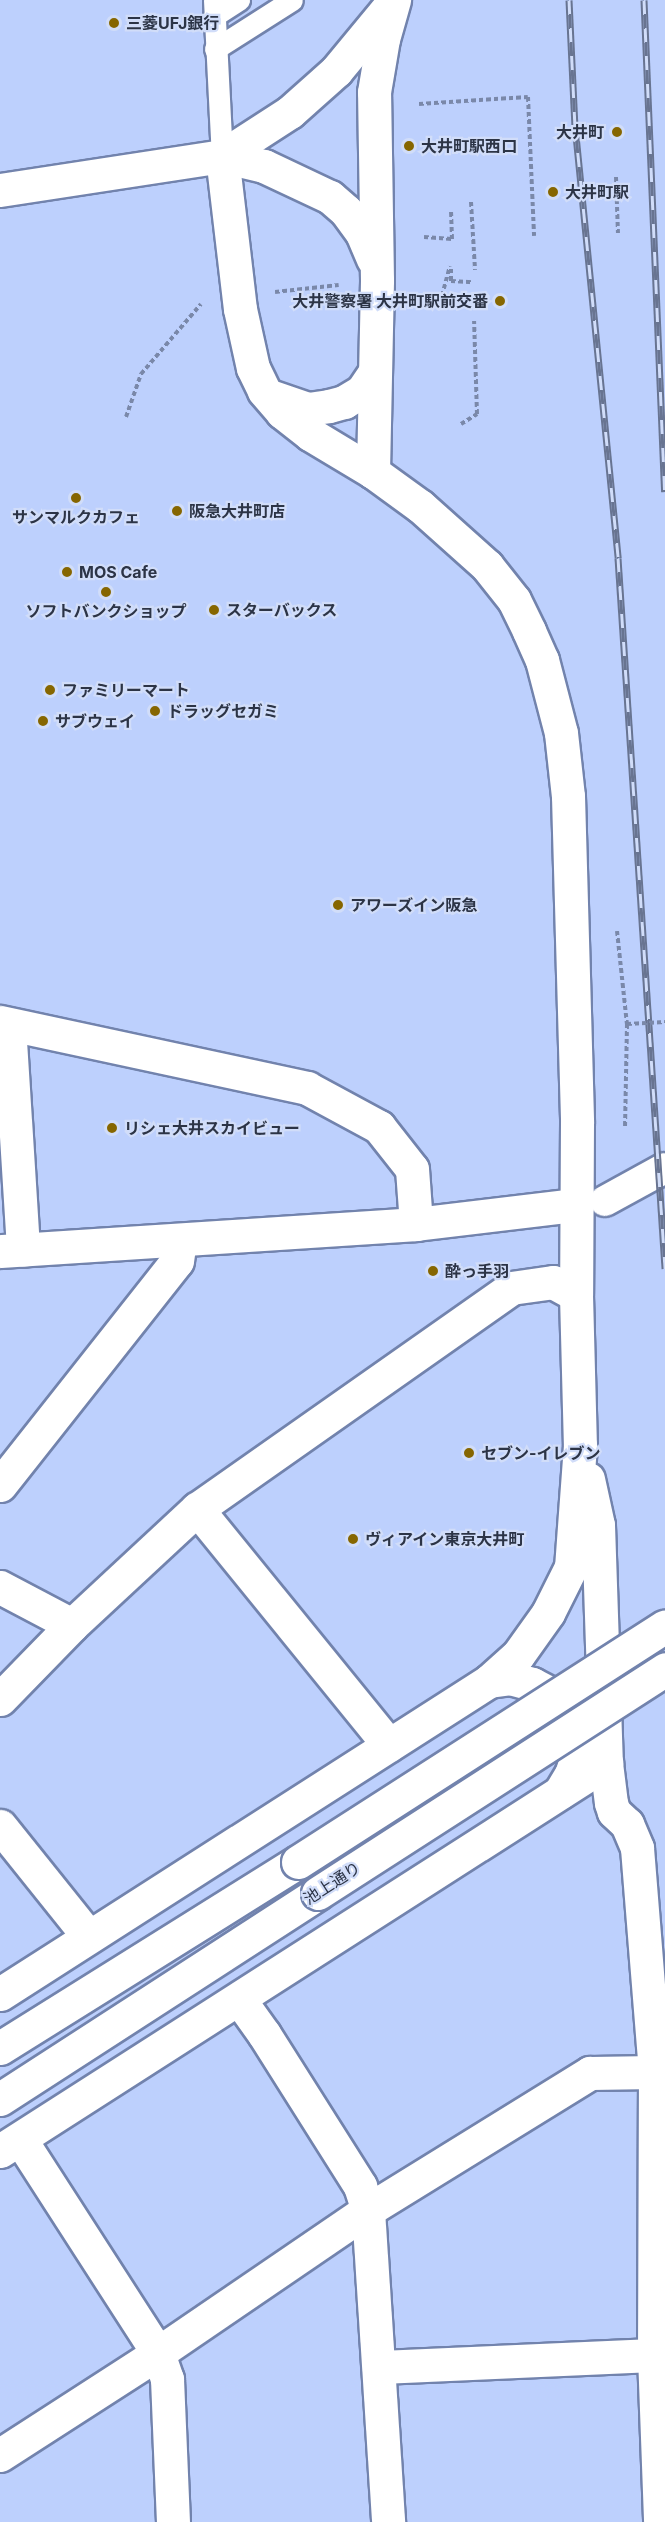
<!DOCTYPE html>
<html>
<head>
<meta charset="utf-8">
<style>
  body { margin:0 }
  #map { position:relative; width:665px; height:2522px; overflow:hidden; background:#bdd0fd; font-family:Inter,"Noto Sans JP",sans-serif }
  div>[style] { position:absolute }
  .path>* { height:4px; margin-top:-2px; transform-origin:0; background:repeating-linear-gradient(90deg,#7a88a9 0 4.5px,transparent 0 7.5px) }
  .roads { filter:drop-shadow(2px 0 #7283ad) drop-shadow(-2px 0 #7283ad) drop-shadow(0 2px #7283ad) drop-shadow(0 -2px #7283ad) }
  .service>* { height:21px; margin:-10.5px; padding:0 10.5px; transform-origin:10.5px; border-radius:10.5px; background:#fff }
  .pedestrian>* { height:30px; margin:-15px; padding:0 15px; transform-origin:15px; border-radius:15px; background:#fff }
  .minor>* { height:33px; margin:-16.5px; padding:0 16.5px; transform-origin:16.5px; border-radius:16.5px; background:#fff }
  .tertiary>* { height:33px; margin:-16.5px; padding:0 16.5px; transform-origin:16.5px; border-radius:16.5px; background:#fff }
  .secondary>* { height:33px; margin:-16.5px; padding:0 16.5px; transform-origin:16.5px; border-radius:16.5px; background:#fff }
  .rail>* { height:7px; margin-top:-3.5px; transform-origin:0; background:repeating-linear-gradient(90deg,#d1ddf9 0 14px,#687491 0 28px); box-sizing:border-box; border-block:2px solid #687491 }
  .path-bridge>* { height:4px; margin-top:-2px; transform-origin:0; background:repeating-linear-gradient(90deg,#7a88a9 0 4.5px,transparent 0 7.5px) }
  .bridges { filter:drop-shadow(2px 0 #7283ad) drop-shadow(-2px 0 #7283ad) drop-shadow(0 2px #7283ad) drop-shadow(0 -2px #7283ad) }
  .secondary-bridge>* { height:33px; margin:-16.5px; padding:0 16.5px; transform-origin:16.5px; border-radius:16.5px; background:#fff }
  .dots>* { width:16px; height:16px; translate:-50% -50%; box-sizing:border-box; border:3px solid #d1ddf9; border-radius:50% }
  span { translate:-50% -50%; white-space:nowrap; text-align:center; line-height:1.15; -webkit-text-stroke:4.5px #d1ddf9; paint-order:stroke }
  .poi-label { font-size:16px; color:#2c3446; font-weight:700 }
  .left { translate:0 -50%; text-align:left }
  .right { translate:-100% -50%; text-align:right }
  .street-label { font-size:16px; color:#2c3446 }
</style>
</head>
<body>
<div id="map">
  <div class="path">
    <div style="left:419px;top:104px;width:109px;rotate:-3.7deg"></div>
    <div style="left:528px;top:97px;width:139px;rotate:87.5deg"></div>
    <div style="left:616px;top:177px;width:56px;rotate:88deg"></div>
    <div style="left:471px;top:202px;width:68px;rotate:86.6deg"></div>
    <div style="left:424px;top:237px;width:28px;rotate:4deg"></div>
    <div style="left:452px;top:239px;width:28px;rotate:-92deg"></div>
    <div style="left:451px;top:269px;width:12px;rotate:90deg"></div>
    <div style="left:451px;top:281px;width:22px;rotate:3deg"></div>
    <div style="left:275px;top:292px;width:64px;rotate:-6.2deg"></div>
    <div style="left:440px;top:303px;width:38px;rotate:-75deg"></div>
    <div style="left:126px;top:417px;width:46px;rotate:-70.8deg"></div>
    <div style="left:141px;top:374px;width:92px;rotate:-49.4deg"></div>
    <div style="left:461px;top:424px;width:19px;rotate:-32deg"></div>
    <div style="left:477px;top:414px;width:93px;rotate:-91.8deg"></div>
    <div style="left:617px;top:931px;width:94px;rotate:83.9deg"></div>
    <div style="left:627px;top:1024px;width:102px;rotate:91.1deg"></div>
  </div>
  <div class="roads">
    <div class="service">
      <div style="left:214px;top:0;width:156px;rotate:87.1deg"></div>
      <div style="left:214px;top:16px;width:30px;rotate:-33deg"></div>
      <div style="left:215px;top:49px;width:91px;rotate:-32.5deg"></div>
    </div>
    <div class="pedestrian">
      <div style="left:605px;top:1201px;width:68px;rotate:-28.8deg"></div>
    </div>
    <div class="minor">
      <div style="left:0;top:1022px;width:314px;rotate:12.1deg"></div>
      <div style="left:307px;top:1088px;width:82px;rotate:28.4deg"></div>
      <div style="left:379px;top:1127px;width:53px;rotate:51.8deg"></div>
      <div style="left:412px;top:1169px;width:55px;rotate:85.8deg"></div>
      <div style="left:9px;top:1025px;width:225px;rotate:86.4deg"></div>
      <div style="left:0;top:1251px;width:417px;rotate:-3.7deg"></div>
      <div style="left:416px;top:1224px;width:161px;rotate:-6.8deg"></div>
      <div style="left:0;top:1485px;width:285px;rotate:-51.7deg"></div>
      <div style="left:177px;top:1261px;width:21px;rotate:-82deg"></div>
      <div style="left:197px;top:1509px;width:304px;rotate:50.9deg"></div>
      <div style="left:0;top:1587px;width:81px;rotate:27.8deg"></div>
      <div style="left:0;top:1699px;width:103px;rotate:-45.8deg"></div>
      <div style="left:72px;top:1625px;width:171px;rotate:-42.9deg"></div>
      <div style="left:197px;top:1509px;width:384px;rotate:-35.1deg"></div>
      <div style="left:511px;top:1288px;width:42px;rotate:-8.1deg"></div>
      <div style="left:553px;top:1282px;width:26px;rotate:29deg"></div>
      <div style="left:606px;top:1763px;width:40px;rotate:82.9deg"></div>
      <div style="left:611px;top:1803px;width:9px;rotate:72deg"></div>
      <div style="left:614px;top:1812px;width:18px;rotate:43deg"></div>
      <div style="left:627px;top:1824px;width:26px;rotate:67deg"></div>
      <div style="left:637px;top:1848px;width:225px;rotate:85.4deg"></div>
      <div style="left:655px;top:2072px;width:283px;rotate:90.2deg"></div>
      <div style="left:654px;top:2355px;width:167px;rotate:87.9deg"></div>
      <div style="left:0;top:1826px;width:141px;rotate:51.3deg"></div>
      <div style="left:239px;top:1999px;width:43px;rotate:54.5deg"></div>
      <div style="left:264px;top:2034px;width:180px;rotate:57.7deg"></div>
      <div style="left:360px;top:2186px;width:25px;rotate:72deg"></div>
      <div style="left:368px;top:2210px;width:313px;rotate:86.3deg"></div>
      <div style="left:20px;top:2139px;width:255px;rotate:57.2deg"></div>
      <div style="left:158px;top:2353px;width:28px;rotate:71deg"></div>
      <div style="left:167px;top:2379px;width:143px;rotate:87.6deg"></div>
      <div style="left:380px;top:2367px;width:274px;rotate:-2.5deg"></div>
      <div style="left:0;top:2455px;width:188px;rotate:-32.8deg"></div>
      <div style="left:158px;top:2353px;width:254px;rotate:-34.3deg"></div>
      <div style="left:368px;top:2210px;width:261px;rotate:-31.7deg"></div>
      <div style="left:590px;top:2073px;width:65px;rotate:-0.9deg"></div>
    </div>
    <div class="tertiary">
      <div style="left:222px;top:156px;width:154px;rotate:83.3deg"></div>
      <div style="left:240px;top:309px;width:60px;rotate:77.6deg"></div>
      <div style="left:253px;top:368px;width:25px;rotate:64deg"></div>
      <div style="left:264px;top:391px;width:28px;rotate:49deg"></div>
      <div style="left:282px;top:412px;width:36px;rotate:38deg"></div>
      <div style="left:310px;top:434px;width:74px;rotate:31.1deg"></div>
      <div style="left:373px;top:472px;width:58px;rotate:35.9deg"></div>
      <div style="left:420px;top:506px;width:90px;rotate:41.8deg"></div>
      <div style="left:487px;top:566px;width:43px;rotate:51.5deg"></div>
      <div style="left:514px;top:600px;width:34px;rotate:64deg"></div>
      <div style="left:529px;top:631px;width:32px;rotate:66deg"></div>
      <div style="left:542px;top:660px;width:75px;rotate:75.4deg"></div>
      <div style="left:561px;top:733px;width:63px;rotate:83.7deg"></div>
      <div style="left:568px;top:796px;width:327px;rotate:88.4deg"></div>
      <div style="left:577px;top:1123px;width:172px;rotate:90.3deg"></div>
      <div style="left:576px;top:1295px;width:150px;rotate:88.5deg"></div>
      <div style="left:580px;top:1445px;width:122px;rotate:94.2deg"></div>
      <div style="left:571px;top:1567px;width:51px;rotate:116.6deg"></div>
      <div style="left:548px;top:1613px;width:52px;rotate:125.5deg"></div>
      <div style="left:518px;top:1655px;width:39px;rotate:138deg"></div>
      <div style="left:222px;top:156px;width:81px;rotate:-32.9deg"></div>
      <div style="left:290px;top:112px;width:62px;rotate:-41.7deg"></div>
      <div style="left:336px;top:71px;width:83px;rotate:-50.4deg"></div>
      <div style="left:0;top:190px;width:225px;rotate:-8.7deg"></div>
      <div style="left:222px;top:156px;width:43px;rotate:13.4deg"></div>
      <div style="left:264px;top:166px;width:73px;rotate:25.2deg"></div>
      <div style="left:330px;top:197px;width:21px;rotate:41deg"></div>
      <div style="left:346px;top:211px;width:27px;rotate:54deg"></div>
      <div style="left:362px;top:233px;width:28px;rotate:67deg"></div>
      <div style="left:273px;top:397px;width:37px;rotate:19deg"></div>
      <div style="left:308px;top:409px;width:21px;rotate:-8deg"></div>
      <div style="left:329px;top:406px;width:16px;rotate:-15deg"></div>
      <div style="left:344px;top:402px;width:21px;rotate:-31deg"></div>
      <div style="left:362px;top:391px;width:23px;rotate:-56deg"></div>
      <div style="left:373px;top:472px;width:192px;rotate:-88.8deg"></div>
      <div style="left:377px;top:280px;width:188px;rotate:-90.9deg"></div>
      <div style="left:374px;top:92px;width:54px;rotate:-80.4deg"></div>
      <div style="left:383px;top:39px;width:41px;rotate:-74.2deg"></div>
      <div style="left:588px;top:1479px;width:47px;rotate:77.7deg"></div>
      <div style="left:598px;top:1525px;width:238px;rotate:88.1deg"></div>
    </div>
    <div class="secondary">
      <div style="left:0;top:1994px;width:581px;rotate:-32.62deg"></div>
      <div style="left:489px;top:1681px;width:21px;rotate:-8deg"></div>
      <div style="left:510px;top:1678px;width:23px;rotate:15deg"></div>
      <div style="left:532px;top:1684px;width:20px;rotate:27deg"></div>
      <div style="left:550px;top:1693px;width:26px;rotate:50deg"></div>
      <div style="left:567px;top:1713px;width:22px;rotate:72deg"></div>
      <div style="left:574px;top:1734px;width:22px;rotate:82deg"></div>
      <div style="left:577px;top:1756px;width:19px;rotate:108deg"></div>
      <div style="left:571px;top:1774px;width:21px;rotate:121deg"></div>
      <div style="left:0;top:2048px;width:351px;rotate:-32deg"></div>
      <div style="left:0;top:2099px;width:379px;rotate:-32.9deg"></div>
      <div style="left:0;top:2151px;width:720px;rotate:-32.63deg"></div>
    </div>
  </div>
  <div class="rail">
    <div style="left:569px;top:0;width:125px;rotate:87.3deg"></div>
    <div style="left:575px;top:125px;width:435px;rotate:84.3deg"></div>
    <div style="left:618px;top:558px;width:712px;rotate:86.21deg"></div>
    <div style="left:644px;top:0;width:492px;rotate:87.6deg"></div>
  </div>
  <div class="path-bridge">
    <div style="left:627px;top:1024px;width:38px;rotate:-3deg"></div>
  </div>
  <div class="bridges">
    <div class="secondary-bridge">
      <div style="left:298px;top:1862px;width:436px;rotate:-32.7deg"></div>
      <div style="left:318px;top:1893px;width:413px;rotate:-32.8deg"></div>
    </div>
  </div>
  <div class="dots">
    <div style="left:114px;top:23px;background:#866600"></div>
    <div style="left:617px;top:132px;background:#866600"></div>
    <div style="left:409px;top:146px;background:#866600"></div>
    <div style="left:553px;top:192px;background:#866600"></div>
    <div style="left:500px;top:301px;background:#866600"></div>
    <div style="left:76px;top:498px;background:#866600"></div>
    <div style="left:177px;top:511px;background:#866600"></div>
    <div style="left:67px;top:572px;background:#866600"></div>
    <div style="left:106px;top:592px;background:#866600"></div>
    <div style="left:214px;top:610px;background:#866600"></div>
    <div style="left:50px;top:690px;background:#866600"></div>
    <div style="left:155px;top:711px;background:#866600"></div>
    <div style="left:43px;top:721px;background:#866600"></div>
    <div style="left:338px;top:905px;background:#866600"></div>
    <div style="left:112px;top:1128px;background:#866600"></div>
    <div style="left:433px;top:1271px;background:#866600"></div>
    <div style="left:469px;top:1453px;background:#866600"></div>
    <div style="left:353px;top:1539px;background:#866600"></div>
  </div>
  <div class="poi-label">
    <span class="left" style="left:126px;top:23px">三菱UFJ銀行</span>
    <span class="right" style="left:604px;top:132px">大井町</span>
    <span class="left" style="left:421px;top:146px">大井町駅西口</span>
    <span class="left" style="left:565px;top:192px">大井町駅</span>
    <span class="right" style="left:488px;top:301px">大井警察署 大井町駅前交番</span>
    <span class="left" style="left:189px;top:511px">阪急大井町店</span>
    <span style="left:76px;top:517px">サンマルクカフェ</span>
    <span class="left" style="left:79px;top:572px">MOS Cafe</span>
    <span class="left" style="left:226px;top:610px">スターバックス</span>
    <span style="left:106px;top:611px">ソフトバンクショップ</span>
    <span class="left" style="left:62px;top:690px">ファミリーマート</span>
    <span class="left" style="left:167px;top:711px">ドラッグセガミ</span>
    <span class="left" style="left:55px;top:721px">サブウェイ</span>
    <span class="left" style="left:350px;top:905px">アワーズイン阪急</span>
    <span class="left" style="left:124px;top:1128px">リシェ大井スカイビュー</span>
    <span class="left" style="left:445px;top:1271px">酔っ手羽</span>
    <span class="left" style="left:481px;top:1453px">セブン-イレブン</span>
    <span class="left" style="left:365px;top:1539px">ヴィアイン東京大井町</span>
  </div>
  <div class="street-label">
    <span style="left:332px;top:1883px;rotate:-33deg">池上通り</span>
  </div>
</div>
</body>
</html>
